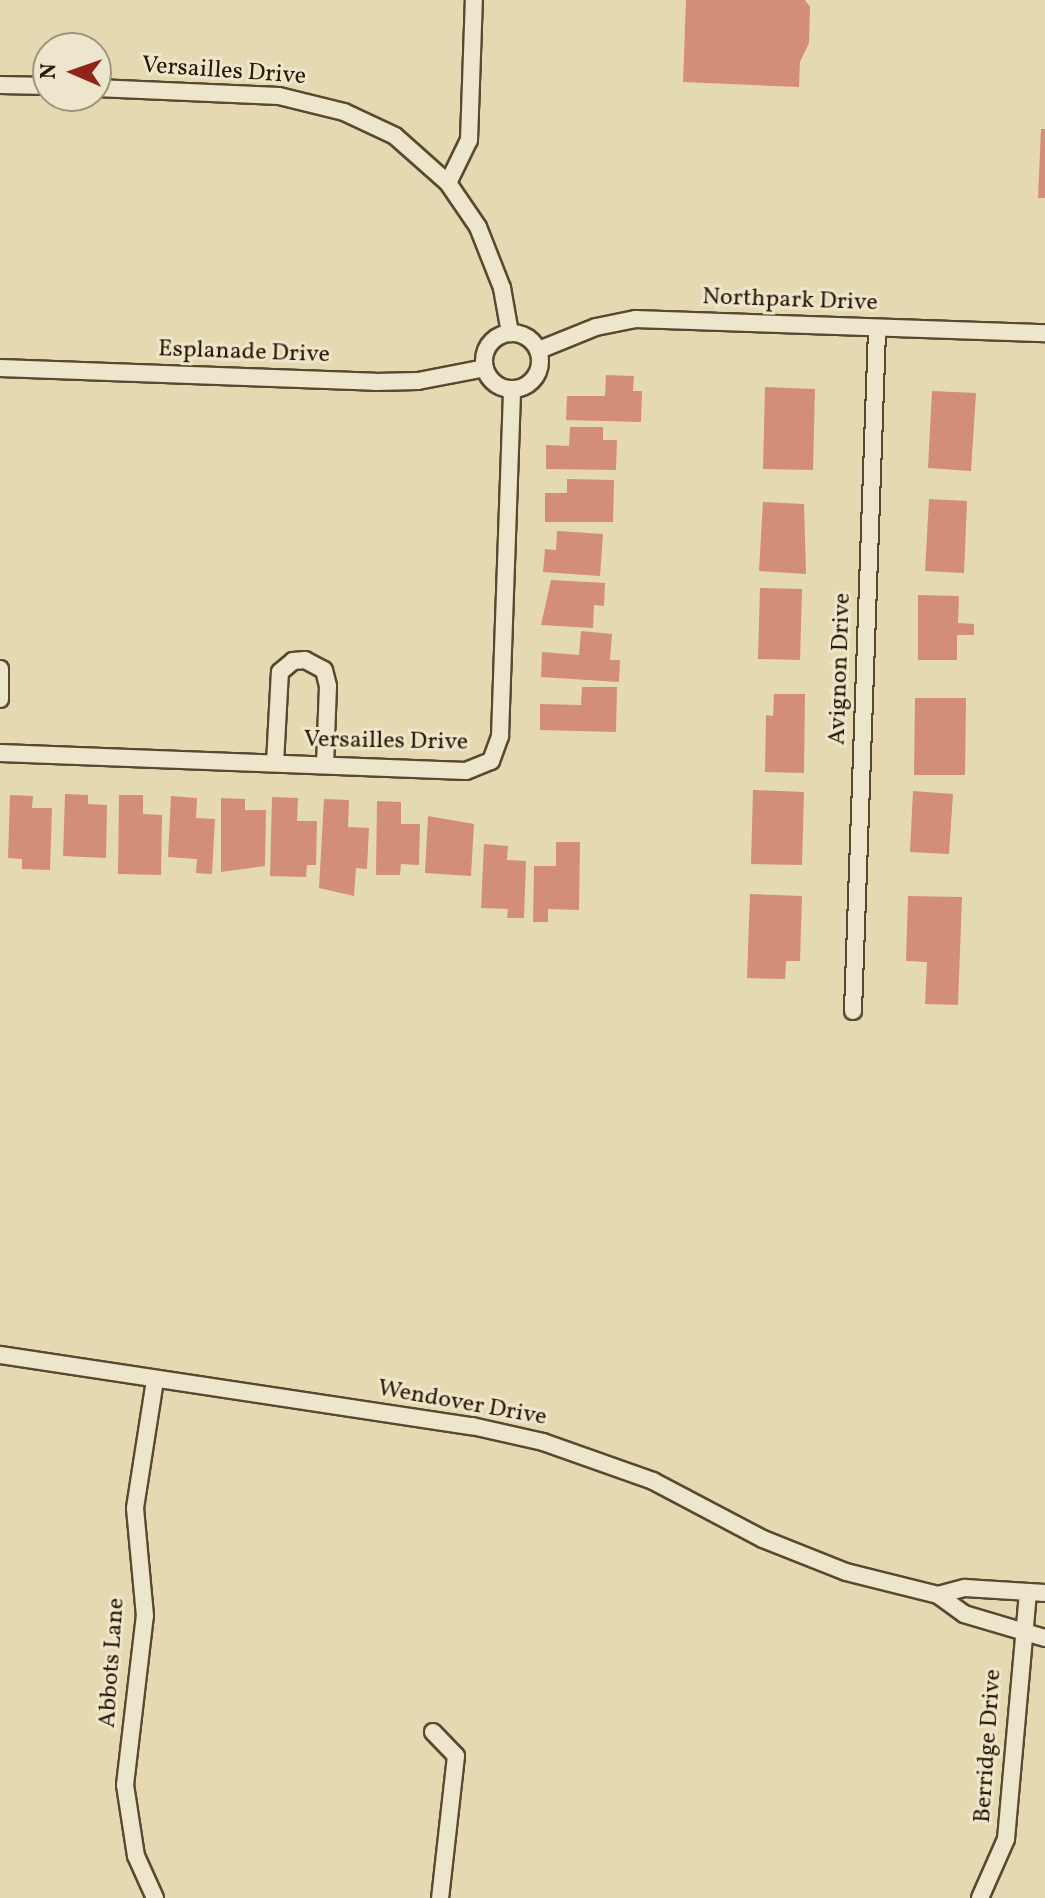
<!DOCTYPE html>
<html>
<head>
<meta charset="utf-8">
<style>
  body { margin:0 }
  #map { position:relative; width:1045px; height:1898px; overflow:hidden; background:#e5d9b1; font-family:Vollkorn,serif }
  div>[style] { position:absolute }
  .building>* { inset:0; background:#d38e7a }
  .roads { filter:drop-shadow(2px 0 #594930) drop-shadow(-2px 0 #594930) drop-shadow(0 2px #594930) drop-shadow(0 -2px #594930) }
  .street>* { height:16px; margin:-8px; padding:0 8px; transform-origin:8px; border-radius:8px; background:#eee6cc }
  .street>.ring { margin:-8px; padding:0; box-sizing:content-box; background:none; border:16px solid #eee6cc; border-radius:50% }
  span { translate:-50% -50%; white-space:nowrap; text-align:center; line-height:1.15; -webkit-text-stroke:6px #eee6cc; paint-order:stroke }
  .street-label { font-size:24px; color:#2a1905 }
  .north { position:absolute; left:32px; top:32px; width:80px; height:80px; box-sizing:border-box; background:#eee6cc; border:2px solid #a0947c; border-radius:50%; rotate:272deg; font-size:22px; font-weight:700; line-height:32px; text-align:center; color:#2a1905 }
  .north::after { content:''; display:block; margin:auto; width:28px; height:36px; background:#8f2418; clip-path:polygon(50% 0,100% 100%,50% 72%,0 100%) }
</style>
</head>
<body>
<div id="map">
  <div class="building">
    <div style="clip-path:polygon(686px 0,805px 0,810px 7px,809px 43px,800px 62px,799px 87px,683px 82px)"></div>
    <div style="clip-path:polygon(1041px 129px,1045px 129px,1045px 198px,1038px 198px)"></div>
    <div style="clip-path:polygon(606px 375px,634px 376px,633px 391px,642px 391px,641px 422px,566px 420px,567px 396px,605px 396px)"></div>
    <div style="clip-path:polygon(765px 387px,815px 389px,813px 470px,763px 469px)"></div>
    <div style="clip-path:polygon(932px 391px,976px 393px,971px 471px,928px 468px)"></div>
    <div style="clip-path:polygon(570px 427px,603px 427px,603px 440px,617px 440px,616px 470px,546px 469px,546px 445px,569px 446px)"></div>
    <div style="clip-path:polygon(567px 479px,614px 480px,613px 522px,545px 522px,545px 493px,567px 493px)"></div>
    <div style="clip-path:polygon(929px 499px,967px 501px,964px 573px,925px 571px)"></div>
    <div style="clip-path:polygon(763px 502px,804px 504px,806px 574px,759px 571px)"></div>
    <div style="clip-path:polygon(557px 531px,603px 534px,600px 576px,543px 572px,545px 549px,556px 550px)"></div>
    <div style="clip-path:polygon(551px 580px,605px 583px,604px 606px,594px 605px,593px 628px,541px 625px)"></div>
    <div style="clip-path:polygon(760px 588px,802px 589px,800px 660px,758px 659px)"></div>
    <div style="clip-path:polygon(918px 595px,959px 596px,958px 623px,974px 624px,974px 635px,957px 635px,957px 660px,918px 660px)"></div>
    <div style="clip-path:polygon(581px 631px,612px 634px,610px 660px,620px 660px,619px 682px,541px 677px,542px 652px,579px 655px)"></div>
    <div style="clip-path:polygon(582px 687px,617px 687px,616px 732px,540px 730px,540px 704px,581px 705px)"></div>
    <div style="clip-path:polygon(774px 694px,805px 694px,804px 773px,765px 772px,766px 715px,773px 716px)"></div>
    <div style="clip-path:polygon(915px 698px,966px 698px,965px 775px,914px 775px)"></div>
    <div style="clip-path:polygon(753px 790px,804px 792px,802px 865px,751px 864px)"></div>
    <div style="clip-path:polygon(913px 791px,953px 794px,949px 854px,910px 852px)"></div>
    <div style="clip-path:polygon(65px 794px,88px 795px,88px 804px,107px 805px,106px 858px,63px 856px)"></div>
    <div style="clip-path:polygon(10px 795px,33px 796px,32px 808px,52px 808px,50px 870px,22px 869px,22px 859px,8px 858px)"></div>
    <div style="clip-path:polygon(119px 795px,143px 795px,143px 814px,162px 815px,161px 875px,118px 874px)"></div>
    <div style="clip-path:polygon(171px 796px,197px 798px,196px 818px,215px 819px,212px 874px,196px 873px,197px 859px,168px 857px)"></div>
    <div style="clip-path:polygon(272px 797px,298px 798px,297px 821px,317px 821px,316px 865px,307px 865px,306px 877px,270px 876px)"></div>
    <div style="clip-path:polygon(221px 798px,245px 799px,245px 810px,266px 810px,265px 866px,221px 872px)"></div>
    <div style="clip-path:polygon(324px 799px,349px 800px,348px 827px,369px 828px,367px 869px,356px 868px,354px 896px,319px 888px)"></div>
    <div style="clip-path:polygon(377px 801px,401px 802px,401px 824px,420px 824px,419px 865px,401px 864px,400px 875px,376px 875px)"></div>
    <div style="clip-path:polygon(428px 816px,474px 824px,471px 876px,425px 873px)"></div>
    <div style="clip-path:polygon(556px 842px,580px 842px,579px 910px,548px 909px,548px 922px,533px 922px,534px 866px,556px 866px)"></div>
    <div style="clip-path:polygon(484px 844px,508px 846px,507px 860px,526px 861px,524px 918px,507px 918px,508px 909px,481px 908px)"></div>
    <div style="clip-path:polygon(750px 894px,802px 896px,800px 961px,786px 961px,785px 979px,747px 978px)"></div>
    <div style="clip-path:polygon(908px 896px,962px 897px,958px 1005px,925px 1004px,927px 962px,906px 961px)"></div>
  </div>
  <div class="roads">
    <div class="street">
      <div style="left:0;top:85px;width:48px;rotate:1.2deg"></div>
      <div style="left:96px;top:88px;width:183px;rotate:2.5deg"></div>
      <div style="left:279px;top:96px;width:67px;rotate:13.8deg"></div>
      <div style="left:344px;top:112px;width:56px;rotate:25.2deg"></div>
      <div style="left:395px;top:136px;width:71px;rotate:41.6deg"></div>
      <div style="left:448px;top:183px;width:53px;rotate:55.7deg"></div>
      <div style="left:478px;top:227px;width:66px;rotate:68.5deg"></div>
      <div style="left:502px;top:288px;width:46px;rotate:79.9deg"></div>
      <div style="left:448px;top:183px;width:48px;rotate:-64deg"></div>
      <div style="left:469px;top:140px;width:140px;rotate:-88deg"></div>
      <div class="ring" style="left:484px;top:333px;width:40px;height:40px"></div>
      <div style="left:539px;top:350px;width:61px;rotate:-22deg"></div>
      <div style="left:596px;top:327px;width:41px;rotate:-11.3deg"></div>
      <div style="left:636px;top:319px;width:409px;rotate:2deg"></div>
      <div style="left:0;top:368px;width:375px;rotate:2.1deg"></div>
      <div style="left:375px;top:382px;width:43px;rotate:-1.3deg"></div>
      <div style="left:418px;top:381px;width:68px;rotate:-11deg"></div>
      <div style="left:0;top:669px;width:30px;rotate:90deg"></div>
      <div style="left:0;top:753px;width:466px;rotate:2.2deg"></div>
      <div style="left:466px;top:771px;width:27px;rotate:-22deg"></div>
      <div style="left:491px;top:761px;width:27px;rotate:-70deg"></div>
      <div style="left:500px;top:736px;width:346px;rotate:-88deg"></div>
      <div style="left:275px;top:763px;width:91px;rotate:-86.9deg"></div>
      <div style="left:280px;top:672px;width:17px;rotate:-40deg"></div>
      <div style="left:293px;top:661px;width:12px;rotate:-5deg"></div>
      <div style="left:305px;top:660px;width:21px;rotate:28deg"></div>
      <div style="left:324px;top:670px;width:16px;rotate:76deg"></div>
      <div style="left:328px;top:686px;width:79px;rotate:92.2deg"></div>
      <div style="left:853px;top:1011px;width:682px;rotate:-87.98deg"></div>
      <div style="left:0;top:1355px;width:477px;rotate:8.6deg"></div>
      <div style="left:472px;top:1426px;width:73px;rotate:12.7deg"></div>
      <div style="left:543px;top:1442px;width:117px;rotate:19.5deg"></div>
      <div style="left:653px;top:1481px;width:124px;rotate:27.8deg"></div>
      <div style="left:763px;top:1539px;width:89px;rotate:21.7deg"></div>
      <div style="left:846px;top:1572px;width:95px;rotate:14deg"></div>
      <div style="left:938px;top:1595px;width:32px;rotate:36deg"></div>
      <div style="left:964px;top:1614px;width:84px;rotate:16.5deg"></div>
      <div style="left:938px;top:1595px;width:28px;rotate:-15deg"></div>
      <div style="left:965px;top:1588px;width:80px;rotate:3.6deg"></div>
      <div style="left:433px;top:1732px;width:33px;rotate:46deg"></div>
      <div style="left:456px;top:1756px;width:143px;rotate:96.4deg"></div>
      <div style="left:155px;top:1898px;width:46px;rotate:-114.3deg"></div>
      <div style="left:136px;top:1856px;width:72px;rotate:-98.8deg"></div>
      <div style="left:125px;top:1785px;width:170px;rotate:-83.3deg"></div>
      <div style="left:145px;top:1616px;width:108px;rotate:-95.3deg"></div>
      <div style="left:135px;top:1508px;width:130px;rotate:-81.1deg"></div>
      <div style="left:980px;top:1898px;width:64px;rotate:-66.2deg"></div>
      <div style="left:1006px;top:1839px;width:248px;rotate:-84.9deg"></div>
    </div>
  </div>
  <div class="street-label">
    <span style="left:224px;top:72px;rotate:4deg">Versailles Drive</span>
    <span style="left:790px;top:301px;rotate:2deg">Northpark Drive</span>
    <span style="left:244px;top:353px;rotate:2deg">Esplanade Drive</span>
    <span style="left:841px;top:669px;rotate:-88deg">Avignon Drive</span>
    <span style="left:386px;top:742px;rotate:1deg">Versailles Drive</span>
    <span style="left:462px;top:1404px;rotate:10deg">Wendover Drive</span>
    <span style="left:113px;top:1663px;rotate:-86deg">Abbots Lane</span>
    <span style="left:989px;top:1746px;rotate:-86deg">Berridge Drive</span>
  </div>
  <div class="north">N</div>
</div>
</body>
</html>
